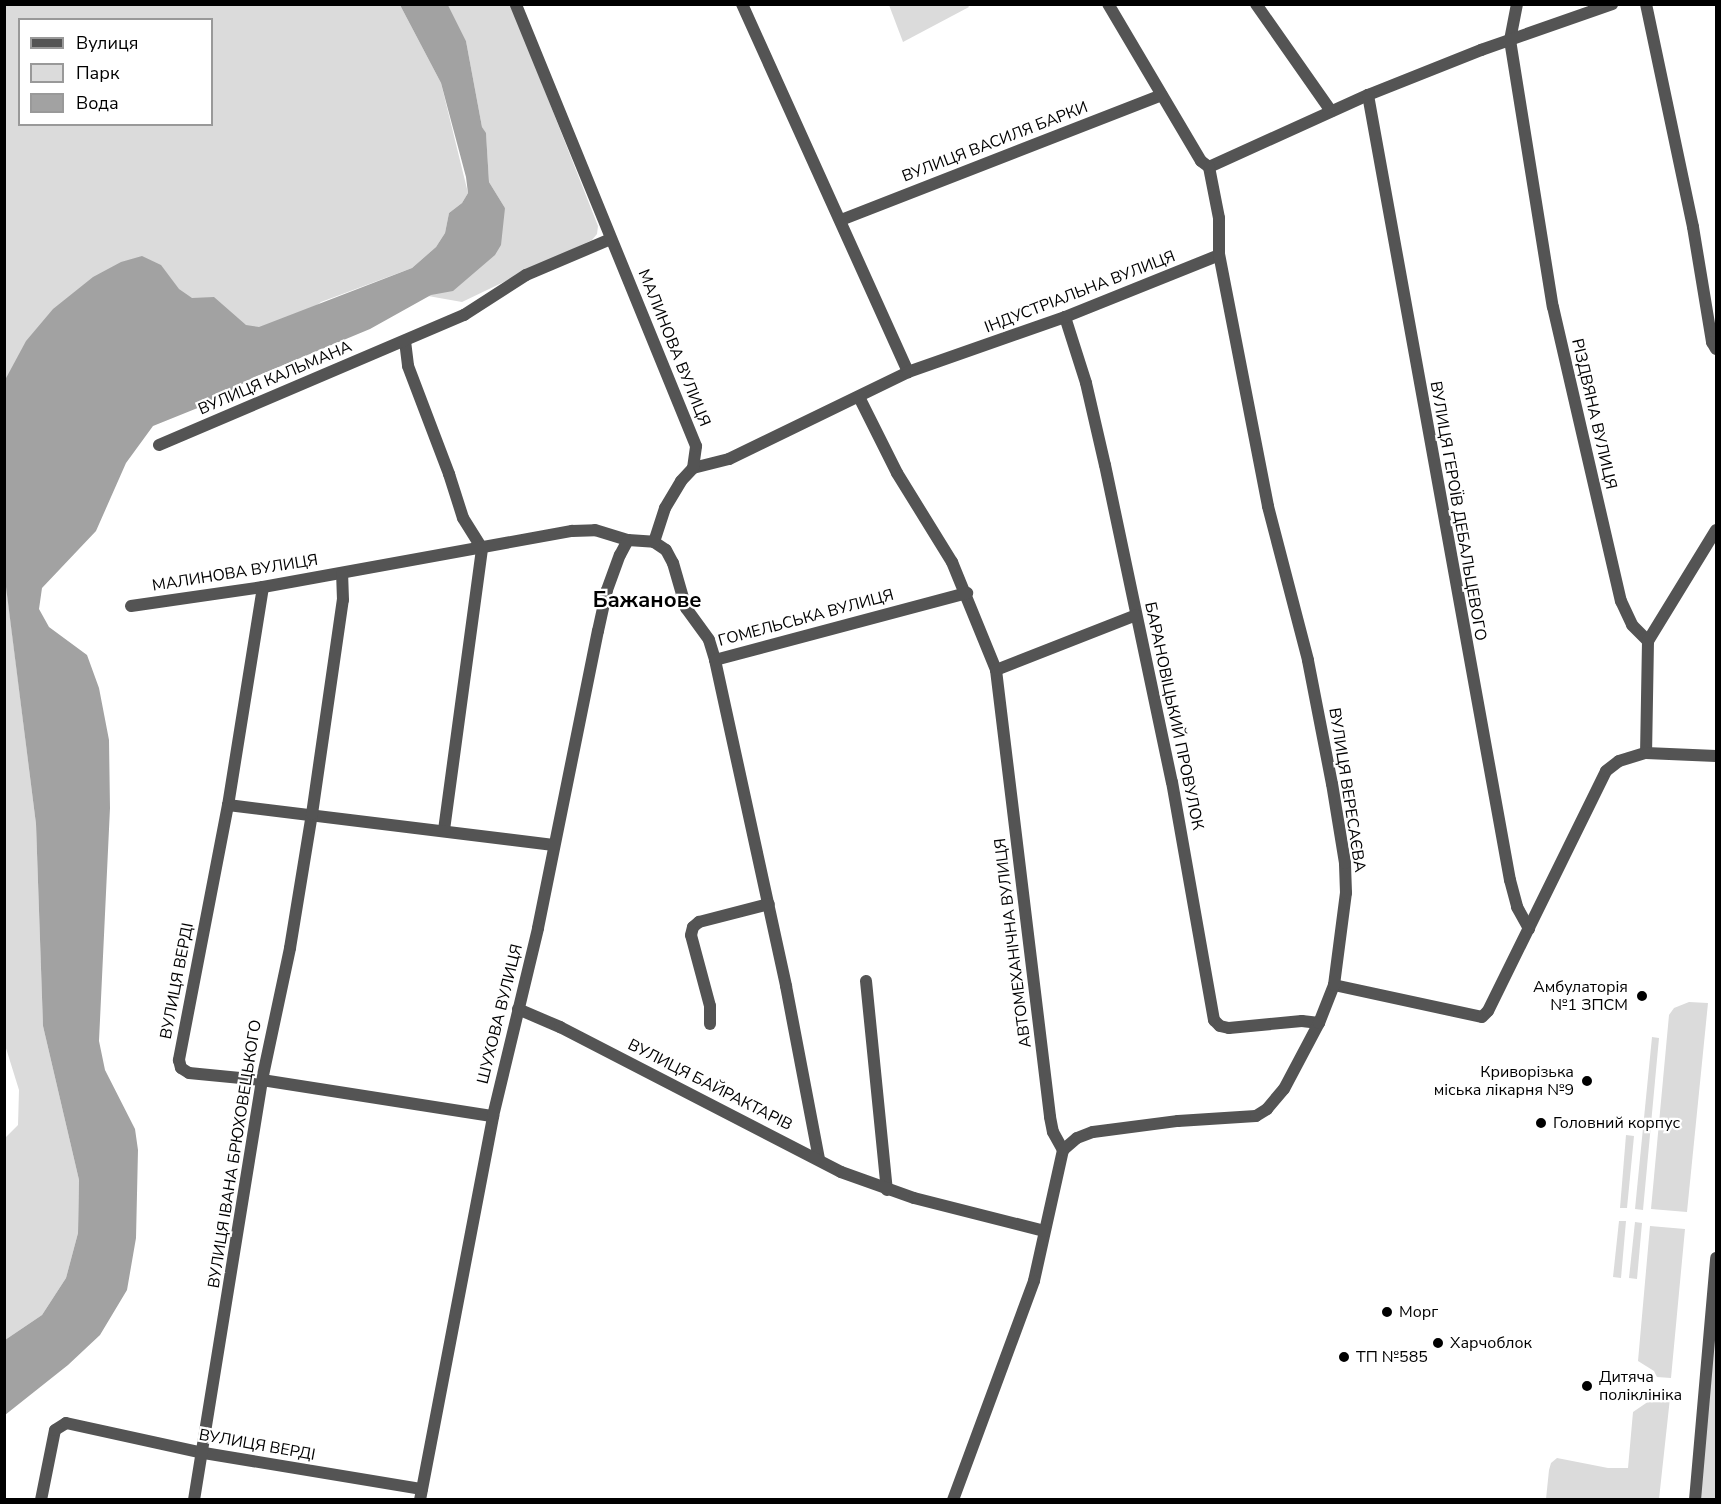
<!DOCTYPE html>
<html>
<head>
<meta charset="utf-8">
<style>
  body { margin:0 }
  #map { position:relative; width:1721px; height:1504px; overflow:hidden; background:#fff; font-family:"Nunito Sans",sans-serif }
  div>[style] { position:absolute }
  .green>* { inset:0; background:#dbdbdb }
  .water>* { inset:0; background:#a2a2a2 }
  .street>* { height:12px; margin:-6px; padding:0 6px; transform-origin:6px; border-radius:6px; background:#545454 }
  .dots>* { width:16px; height:16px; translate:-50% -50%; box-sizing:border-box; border:3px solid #fff; border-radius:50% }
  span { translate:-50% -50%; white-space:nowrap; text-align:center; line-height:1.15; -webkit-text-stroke:4.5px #fff; paint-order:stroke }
  .street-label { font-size:16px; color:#000 }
  .poi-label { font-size:16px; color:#000 }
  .right { translate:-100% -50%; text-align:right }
  .left { translate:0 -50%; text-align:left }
  .district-label { font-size:22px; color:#000; font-weight:700 }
  .frame { position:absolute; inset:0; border:6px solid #000; pointer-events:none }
  .legend { position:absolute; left:18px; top:18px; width:195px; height:108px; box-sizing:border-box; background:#fff; border:2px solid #999; margin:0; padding:8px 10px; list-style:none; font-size:18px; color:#000 }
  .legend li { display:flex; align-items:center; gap:12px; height:30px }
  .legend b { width:30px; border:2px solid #999 }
</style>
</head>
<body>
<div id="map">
  <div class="green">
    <div style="clip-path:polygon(967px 4px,969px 7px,903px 42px,889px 5px)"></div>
    <div style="clip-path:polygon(evenodd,5px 5px,400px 5px,441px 83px,468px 193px,462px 203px,449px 213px,445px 233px,436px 247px,412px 268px,321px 302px,305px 314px,200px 346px,7px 593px,36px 824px,43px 1026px,79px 1180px,78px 1233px,66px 1278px,42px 1315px,5px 1340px,5px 1138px,18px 1125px,19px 1090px,5px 1045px,5px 5px,20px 20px,212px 20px,212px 124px,20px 124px,20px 20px)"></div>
    <div style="clip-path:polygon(448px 5px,511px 5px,598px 226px,597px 234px,592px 240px,462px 302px,428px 296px,505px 208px,489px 182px,486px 134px,482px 127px,466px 41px)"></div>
    <div style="clip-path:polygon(1689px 1002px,1708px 1003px,1687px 1212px,1651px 1209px,1669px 1015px,1674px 1008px)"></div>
    <div style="clip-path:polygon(1652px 1037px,1659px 1038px,1643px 1210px,1635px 1209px)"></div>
    <div style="clip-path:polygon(1626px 1135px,1634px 1136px,1627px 1208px,1620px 1208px)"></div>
    <div style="clip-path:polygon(1619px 1221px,1626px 1221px,1621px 1278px,1613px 1277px)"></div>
    <div style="clip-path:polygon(1635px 1222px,1642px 1223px,1637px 1279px,1629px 1278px)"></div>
    <div style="clip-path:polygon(1650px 1226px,1685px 1229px,1671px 1378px,1657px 1377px,1654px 1371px,1638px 1361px)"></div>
    <div style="clip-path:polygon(1716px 1258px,1716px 1499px,1695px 1500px)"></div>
    <div style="clip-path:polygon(1655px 1397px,1670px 1398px,1659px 1499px,1546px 1499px,1549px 1470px,1551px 1463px,1557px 1458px,1608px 1468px,1628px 1468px,1633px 1412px)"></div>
  </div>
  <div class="water">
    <div style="clip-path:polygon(400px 5px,448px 5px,466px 41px,482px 127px,486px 133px,489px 182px,505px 208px,501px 245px,495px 255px,453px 291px,431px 295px,370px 329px,252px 378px,210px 403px,153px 426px,126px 463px,96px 531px,42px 588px,39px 609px,49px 627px,87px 655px,99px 688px,109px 740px,110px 808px,99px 1041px,105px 1070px,135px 1129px,138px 1150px,136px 1238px,127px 1290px,100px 1335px,68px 1365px,5px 1415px,5px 1340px,42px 1315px,66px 1278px,78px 1233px,79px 1180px,43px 1026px,36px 824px,5px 579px,5px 380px,26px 341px,53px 309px,93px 277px,121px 262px,142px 256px,161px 265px,179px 289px,192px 298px,214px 297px,246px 325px,259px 327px,412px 268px,436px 247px,445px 233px,449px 213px,462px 203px,468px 193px,466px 177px,441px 83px)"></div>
  </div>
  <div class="street">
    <div style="left:742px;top:4px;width:404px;rotate:65.7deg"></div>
    <div style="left:1256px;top:4px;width:131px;rotate:55deg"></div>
    <div style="left:1517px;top:4px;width:37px;rotate:101deg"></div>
    <div style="left:1510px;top:40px;width:270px;rotate:80.9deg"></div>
    <div style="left:1553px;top:307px;width:302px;rotate:77deg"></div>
    <div style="left:1621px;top:601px;width:26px;rotate:65deg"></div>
    <div style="left:1632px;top:625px;width:23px;rotate:45deg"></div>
    <div style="left:1648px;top:641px;width:112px;rotate:91deg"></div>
    <div style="left:1646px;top:753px;width:70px;rotate:2.5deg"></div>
    <div style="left:1646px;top:4px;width:228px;rotate:78.1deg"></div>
    <div style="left:1693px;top:227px;width:117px;rotate:80.6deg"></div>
    <div style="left:1712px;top:342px;width:8px;rotate:60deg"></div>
    <div style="left:1368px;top:95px;width:798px;rotate:79.75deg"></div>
    <div style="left:1510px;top:880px;width:28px;rotate:75deg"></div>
    <div style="left:1517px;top:907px;width:25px;rotate:61deg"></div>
    <div style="left:1209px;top:167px;width:175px;rotate:-24.4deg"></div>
    <div style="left:1368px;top:95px;width:122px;rotate:-21.7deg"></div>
    <div style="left:1481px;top:50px;width:139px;rotate:-19.3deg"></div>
    <div style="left:841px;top:220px;width:344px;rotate:-21.3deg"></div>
    <div style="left:1065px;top:317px;width:69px;rotate:72.3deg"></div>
    <div style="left:1086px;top:383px;width:84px;rotate:77deg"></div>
    <div style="left:1105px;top:465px;width:324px;rotate:78.1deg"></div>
    <div style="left:1172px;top:782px;width:242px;rotate:80deg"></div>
    <div style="left:1214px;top:1020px;width:8px;rotate:45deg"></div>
    <div style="left:1220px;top:1026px;width:9px;rotate:13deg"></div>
    <div style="left:1229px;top:1028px;width:73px;rotate:-5.5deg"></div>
    <div style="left:1302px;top:1021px;width:17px;rotate:7deg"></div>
    <div style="left:405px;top:341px;width:25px;rotate:83deg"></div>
    <div style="left:408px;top:366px;width:116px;rotate:69.2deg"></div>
    <div style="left:449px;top:474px;width:46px;rotate:72.3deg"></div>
    <div style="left:463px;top:518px;width:36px;rotate:58deg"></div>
    <div style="left:482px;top:549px;width:284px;rotate:97.7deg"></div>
    <div style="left:859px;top:397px;width:85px;rotate:63.4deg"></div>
    <div style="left:897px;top:473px;width:105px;rotate:58.3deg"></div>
    <div style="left:952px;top:562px;width:117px;rotate:67.8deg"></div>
    <div style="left:996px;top:670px;width:450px;rotate:83.1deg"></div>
    <div style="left:1050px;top:1117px;width:15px;rotate:79deg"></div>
    <div style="left:1053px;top:1132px;width:21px;rotate:61deg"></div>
    <div style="left:1063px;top:1150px;width:134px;rotate:102.5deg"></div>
    <div style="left:1034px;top:1281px;width:233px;rotate:110.3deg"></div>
    <div style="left:159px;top:445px;width:332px;rotate:-23.1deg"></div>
    <div style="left:464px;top:315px;width:74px;rotate:-32.8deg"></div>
    <div style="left:526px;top:275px;width:92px;rotate:-23deg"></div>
    <div style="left:693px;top:468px;width:37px;rotate:-14deg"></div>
    <div style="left:729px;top:459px;width:199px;rotate:-25.9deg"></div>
    <div style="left:908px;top:372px;width:166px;rotate:-19.3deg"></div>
    <div style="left:1065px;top:317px;width:166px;rotate:-21.9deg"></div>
    <div style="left:1219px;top:255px;width:37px;rotate:-90deg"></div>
    <div style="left:1219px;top:218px;width:52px;rotate:-101.1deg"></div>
    <div style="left:1209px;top:167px;width:10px;rotate:-143deg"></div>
    <div style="left:1201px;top:161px;width:182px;rotate:-120.6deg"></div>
    <div style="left:654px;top:542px;width:14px;rotate:34deg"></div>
    <div style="left:666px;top:550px;width:15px;rotate:62deg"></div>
    <div style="left:673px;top:563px;width:47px;rotate:73.9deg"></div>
    <div style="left:686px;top:608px;width:39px;rotate:54deg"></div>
    <div style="left:709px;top:640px;width:21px;rotate:73deg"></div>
    <div style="left:715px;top:660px;width:261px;rotate:-14.9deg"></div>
    <div style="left:263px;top:587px;width:221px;rotate:99.1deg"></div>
    <div style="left:228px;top:805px;width:260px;rotate:100.9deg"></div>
    <div style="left:179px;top:1060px;width:8px;rotate:76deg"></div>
    <div style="left:181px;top:1068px;width:9px;rotate:32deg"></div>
    <div style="left:189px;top:1073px;width:73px;rotate:5.5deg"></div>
    <div style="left:262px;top:1080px;width:234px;rotate:8.9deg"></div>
    <div style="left:131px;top:606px;width:133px;rotate:-8.2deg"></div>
    <div style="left:263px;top:587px;width:314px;rotate:-10.3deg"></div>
    <div style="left:572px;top:531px;width:23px;rotate:-2deg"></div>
    <div style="left:595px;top:530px;width:34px;rotate:17deg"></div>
    <div style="left:628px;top:540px;width:26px;rotate:4deg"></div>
    <div style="left:654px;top:542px;width:36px;rotate:-72deg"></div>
    <div style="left:665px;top:508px;width:31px;rotate:-59deg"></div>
    <div style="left:681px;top:481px;width:18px;rotate:-47deg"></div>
    <div style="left:693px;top:468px;width:22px;rotate:-82deg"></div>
    <div style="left:696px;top:446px;width:477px;rotate:-112.2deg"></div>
    <div style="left:1648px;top:641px;width:130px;rotate:-58.5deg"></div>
    <div style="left:715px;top:660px;width:334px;rotate:77.7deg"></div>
    <div style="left:786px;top:986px;width:176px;rotate:79.2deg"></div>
    <div style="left:996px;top:670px;width:150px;rotate:-21.4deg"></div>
    <div style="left:228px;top:805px;width:328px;rotate:7deg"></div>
    <div style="left:866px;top:981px;width:210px;rotate:84.3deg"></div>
    <div style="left:1334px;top:985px;width:151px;rotate:12.2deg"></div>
    <div style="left:1482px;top:1017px;width:8px;rotate:-45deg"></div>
    <div style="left:1488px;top:1011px;width:267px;rotate:-63.8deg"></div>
    <div style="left:1606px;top:771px;width:16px;rotate:-38deg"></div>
    <div style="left:1619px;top:761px;width:28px;rotate:-17deg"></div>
    <div style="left:518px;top:1009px;width:46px;rotate:23.2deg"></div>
    <div style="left:560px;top:1027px;width:316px;rotate:27.3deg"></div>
    <div style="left:841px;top:1172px;width:77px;rotate:19.6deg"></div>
    <div style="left:914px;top:1198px;width:134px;rotate:14.2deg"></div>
    <div style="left:710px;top:1024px;width:18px;rotate:-90deg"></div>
    <div style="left:710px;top:1006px;width:73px;rotate:-105deg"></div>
    <div style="left:691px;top:935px;width:8px;rotate:-76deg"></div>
    <div style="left:693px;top:927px;width:8px;rotate:-40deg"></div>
    <div style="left:699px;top:922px;width:72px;rotate:-14.4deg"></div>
    <div style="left:1063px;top:1150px;width:18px;rotate:-41deg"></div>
    <div style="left:1077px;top:1138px;width:17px;rotate:-21deg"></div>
    <div style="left:1093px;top:1132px;width:86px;rotate:-7.4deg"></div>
    <div style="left:1178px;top:1121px;width:78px;rotate:-3.7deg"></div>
    <div style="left:1256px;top:1116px;width:13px;rotate:-32deg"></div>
    <div style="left:1267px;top:1109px;width:26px;rotate:-50deg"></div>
    <div style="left:1284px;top:1089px;width:75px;rotate:-62.1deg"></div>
    <div style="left:1319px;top:1023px;width:41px;rotate:-68.5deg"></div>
    <div style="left:1334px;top:985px;width:93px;rotate:-82.6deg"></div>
    <div style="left:1346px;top:893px;width:30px;rotate:-92deg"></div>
    <div style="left:1345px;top:863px;width:80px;rotate:-99.3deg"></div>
    <div style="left:1332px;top:784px;width:126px;rotate:-101deg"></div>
    <div style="left:1308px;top:660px;width:159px;rotate:-104.6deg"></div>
    <div style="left:1268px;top:506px;width:256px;rotate:-101deg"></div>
    <div style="left:41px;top:1500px;width:71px;rotate:-78.7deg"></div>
    <div style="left:55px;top:1430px;width:13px;rotate:-32deg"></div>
    <div style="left:66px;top:1423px;width:141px;rotate:12.3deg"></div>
    <div style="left:204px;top:1453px;width:221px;rotate:9.4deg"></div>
    <div style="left:194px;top:1500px;width:425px;rotate:-80.8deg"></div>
    <div style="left:262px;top:1080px;width:135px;rotate:-78deg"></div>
    <div style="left:290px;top:948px;width:136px;rotate:-80.7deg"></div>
    <div style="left:312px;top:814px;width:216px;rotate:-81.8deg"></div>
    <div style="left:343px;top:600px;width:27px;rotate:-92deg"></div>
    <div style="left:420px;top:1500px;width:391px;rotate:-79.2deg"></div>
    <div style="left:493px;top:1116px;width:193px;rotate:-76.5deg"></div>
    <div style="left:538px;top:928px;width:303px;rotate:-78.6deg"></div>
    <div style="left:598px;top:631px;width:42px;rotate:-77.6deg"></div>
    <div style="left:607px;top:590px;width:37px;rotate:-70deg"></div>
    <div style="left:620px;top:555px;width:17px;rotate:-62deg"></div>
    <div style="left:1695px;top:1500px;width:243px;rotate:-85deg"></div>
  </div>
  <div class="dots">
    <div style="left:1642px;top:996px;background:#000"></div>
    <div style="left:1587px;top:1081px;background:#000"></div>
    <div style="left:1541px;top:1123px;background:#000"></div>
    <div style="left:1387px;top:1312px;background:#000"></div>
    <div style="left:1438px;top:1343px;background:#000"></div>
    <div style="left:1344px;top:1357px;background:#000"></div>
    <div style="left:1587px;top:1386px;background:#000"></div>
  </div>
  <div class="street-label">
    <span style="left:995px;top:142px;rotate:-21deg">ВУЛИЦЯ ВАСИЛЯ БАРКИ</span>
    <span style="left:1080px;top:292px;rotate:-21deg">ІНДУСТРІАЛЬНА ВУЛИЦЯ</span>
    <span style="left:674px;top:348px;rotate:68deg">МАЛИНОВА ВУЛИЦЯ</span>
    <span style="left:275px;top:378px;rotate:-23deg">ВУЛИЦЯ КАЛЬМАНА</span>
    <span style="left:1594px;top:414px;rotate:77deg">РІЗДВЯНА ВУЛИЦЯ</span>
    <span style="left:1458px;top:511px;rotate:80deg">ВУЛИЦЯ ГЕРОЇВ ДЕБАЛЬЦЕВОГО</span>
    <span style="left:235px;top:573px;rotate:-9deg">МАЛИНОВА ВУЛИЦЯ</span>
    <span style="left:806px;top:618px;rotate:-15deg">ГОМЕЛЬСЬКА ВУЛИЦЯ</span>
    <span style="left:1174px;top:716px;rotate:78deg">БАРАНОВІЦЬКИЙ ПРОВУЛОК</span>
    <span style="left:1347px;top:790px;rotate:81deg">ВУЛИЦЯ ВЕРЕСАЄВА</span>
    <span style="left:1013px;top:943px;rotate:-97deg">АВТОМЕХАНІЧНА ВУЛИЦЯ</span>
    <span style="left:177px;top:981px;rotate:-79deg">ВУЛИЦЯ ВЕРДІ</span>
    <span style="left:500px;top:1014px;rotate:-76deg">ШУХОВА ВУЛИЦЯ</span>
    <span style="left:710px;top:1085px;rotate:27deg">ВУЛИЦЯ БАЙРАКТАРІВ</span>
    <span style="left:235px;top:1154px;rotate:-81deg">ВУЛИЦЯ ІВАНА БРЮХОВЕЦЬКОГО</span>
    <span style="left:257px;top:1445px;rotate:10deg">ВУЛИЦЯ ВЕРДІ</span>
  </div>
  <div class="poi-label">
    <span class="right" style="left:1628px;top:996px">Амбулаторія<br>№1 ЗПСМ</span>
    <span class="right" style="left:1574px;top:1081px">Криворізька<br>міська лікарня №9</span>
    <span class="left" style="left:1553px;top:1123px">Головний корпус</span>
    <span class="left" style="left:1399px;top:1312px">Морг</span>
    <span class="left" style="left:1450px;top:1343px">Харчоблок</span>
    <span class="left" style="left:1356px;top:1357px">ТП №585</span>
    <span class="left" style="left:1599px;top:1386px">Дитяча<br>поліклініка</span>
  </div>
  <div class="district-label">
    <span style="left:647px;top:601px">Бажанове</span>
  </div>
  <div class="frame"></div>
  <ul class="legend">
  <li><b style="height:8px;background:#545454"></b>Вулиця</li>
  <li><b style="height:16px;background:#dbdbdb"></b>Парк</li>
  <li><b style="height:16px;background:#a2a2a2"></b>Вода</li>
  </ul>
</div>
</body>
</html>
